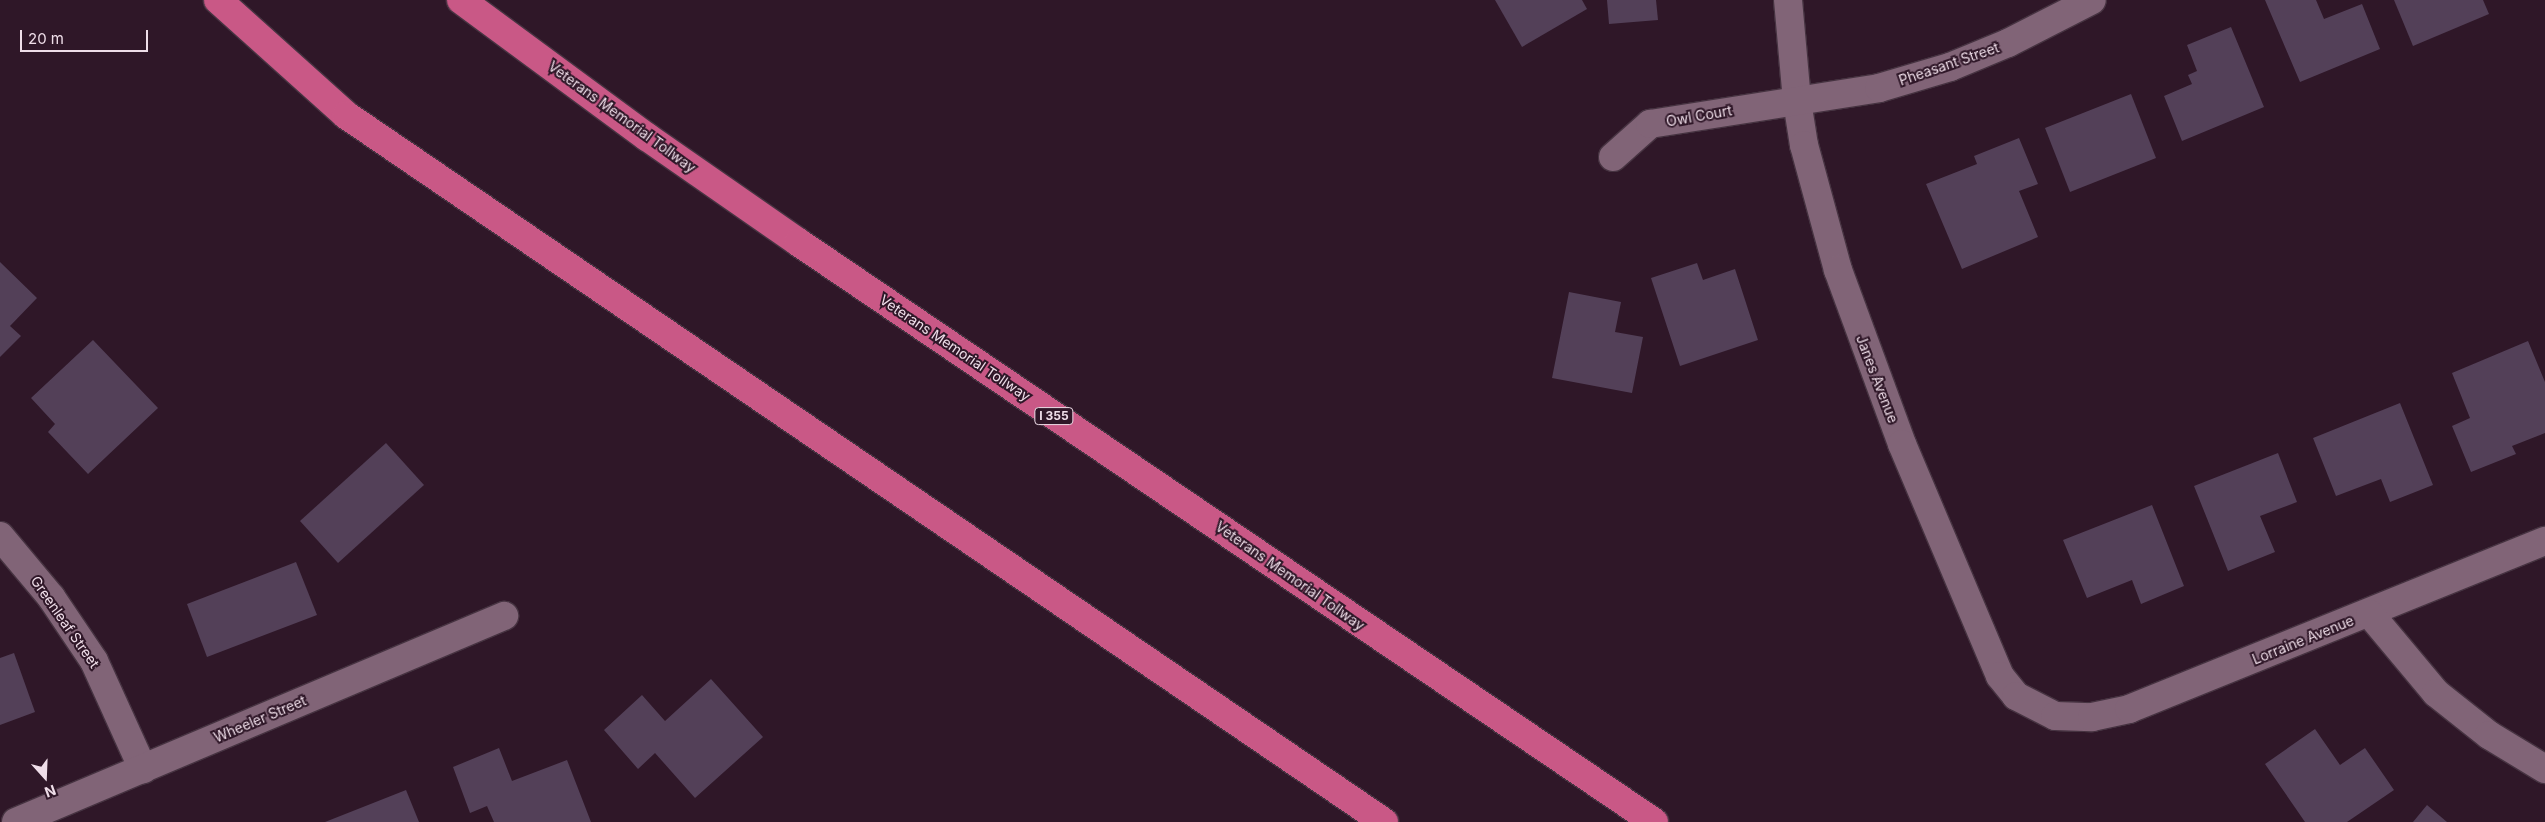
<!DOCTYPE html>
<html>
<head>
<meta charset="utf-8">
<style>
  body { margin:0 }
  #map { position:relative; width:2545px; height:822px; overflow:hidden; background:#2f1728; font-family:Inter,sans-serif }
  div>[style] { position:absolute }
  .building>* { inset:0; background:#534058 }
  .roads { filter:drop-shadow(1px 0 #463341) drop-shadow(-1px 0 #463341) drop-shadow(0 1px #463341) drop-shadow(0 -1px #463341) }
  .minor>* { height:28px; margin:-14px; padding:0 14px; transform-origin:14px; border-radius:14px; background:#816477 }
  .motorway>* { height:28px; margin:-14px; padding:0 14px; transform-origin:14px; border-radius:14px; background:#c95886 }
  span { translate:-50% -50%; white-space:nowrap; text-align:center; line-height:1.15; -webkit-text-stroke:4px #2f1728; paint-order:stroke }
  .shield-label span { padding:1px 4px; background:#2f1728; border:1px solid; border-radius:4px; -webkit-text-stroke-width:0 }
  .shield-label { font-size:12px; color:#efdee9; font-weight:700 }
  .street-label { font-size:14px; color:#efdee9 }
  .north { position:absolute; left:20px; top:752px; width:50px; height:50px; -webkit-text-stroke:4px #2f1728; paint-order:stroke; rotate:160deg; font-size:14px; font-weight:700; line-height:20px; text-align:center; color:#efdee9 }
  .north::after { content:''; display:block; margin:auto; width:18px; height:22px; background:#efdee9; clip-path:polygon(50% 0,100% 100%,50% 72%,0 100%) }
  .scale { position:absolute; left:20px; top:30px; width:128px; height:22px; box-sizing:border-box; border:2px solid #efdee9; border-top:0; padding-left:6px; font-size:15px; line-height:18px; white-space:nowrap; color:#efdee9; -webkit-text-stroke:4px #2f1728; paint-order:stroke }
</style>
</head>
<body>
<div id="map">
  <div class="building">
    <div style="clip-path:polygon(1495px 0,1582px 0,1587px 9px,1522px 47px)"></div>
    <div style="clip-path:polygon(1607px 0,1656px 0,1658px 20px,1609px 24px)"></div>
    <div style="clip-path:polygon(2265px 0,2316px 0,2324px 19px,2362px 4px,2380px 49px,2300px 82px)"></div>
    <div style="clip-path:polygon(2394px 0,2483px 0,2489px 14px,2413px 46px)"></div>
    <div style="clip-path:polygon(2231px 27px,2264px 107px,2182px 141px,2164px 96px,2192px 84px,2188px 75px,2197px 71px,2187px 45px)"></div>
    <div style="clip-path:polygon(2131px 94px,2156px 158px,2070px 192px,2045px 128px)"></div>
    <div style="clip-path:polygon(2019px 138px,2038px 184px,2019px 191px,2038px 237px,1962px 269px,1926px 184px,1977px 164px,1974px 156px)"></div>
    <div style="clip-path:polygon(0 262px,37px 298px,10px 326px,21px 336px,0 357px)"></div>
    <div style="clip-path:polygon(1697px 263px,1703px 280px,1735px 269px,1758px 340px,1680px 366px,1651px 278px)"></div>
    <div style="clip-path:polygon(1569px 292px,1621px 302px,1615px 332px,1643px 337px,1632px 393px,1552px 378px)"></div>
    <div style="clip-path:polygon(93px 340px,158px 408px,88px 474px,48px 432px,55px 424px,31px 398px)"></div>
    <div style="clip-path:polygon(2528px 341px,2545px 382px,2545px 433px,2512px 446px,2516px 454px,2471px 472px,2452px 426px,2470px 418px,2452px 373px)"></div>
    <div style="clip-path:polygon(2400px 403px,2433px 485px,2390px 502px,2381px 479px,2336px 496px,2313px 438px)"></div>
    <div style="clip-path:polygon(386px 443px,424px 485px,338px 563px,300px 521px)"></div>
    <div style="clip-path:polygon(2278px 453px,2297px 502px,2260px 516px,2275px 552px,2228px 571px,2194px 486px)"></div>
    <div style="clip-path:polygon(2152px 505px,2184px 586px,2141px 604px,2132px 580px,2087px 598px,2063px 540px)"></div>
    <div style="clip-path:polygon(296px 562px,317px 615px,207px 657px,187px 604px)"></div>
    <div style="clip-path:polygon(14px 653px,35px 712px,0 725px,0 658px)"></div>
    <div style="clip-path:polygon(711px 679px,763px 737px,695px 798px,655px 753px,638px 769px,604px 730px,642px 695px,665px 721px)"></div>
    <div style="clip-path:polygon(2315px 729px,2340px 765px,2365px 748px,2394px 790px,2347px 822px,2305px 822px,2265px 764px)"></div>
    <div style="clip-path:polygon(499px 748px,512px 781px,567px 760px,591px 822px,494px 822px,487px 806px,470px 813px,453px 767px)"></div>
    <div style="clip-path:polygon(406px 790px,419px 822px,325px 822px)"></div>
    <div style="clip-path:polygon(2427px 805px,2447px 822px,2413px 822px)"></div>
  </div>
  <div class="roads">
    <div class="minor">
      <div style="left:1788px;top:0;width:101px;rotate:84.9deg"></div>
      <div style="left:1797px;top:101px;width:45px;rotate:81deg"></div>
      <div style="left:1804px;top:145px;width:130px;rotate:74.8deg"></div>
      <div style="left:1838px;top:270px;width:185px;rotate:69.8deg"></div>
      <div style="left:1902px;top:444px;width:252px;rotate:67.1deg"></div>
      <div style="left:2000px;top:676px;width:26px;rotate:51deg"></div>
      <div style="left:2016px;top:696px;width:44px;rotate:27.1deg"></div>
      <div style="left:2055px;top:716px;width:37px;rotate:2deg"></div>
      <div style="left:2092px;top:717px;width:38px;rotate:-12deg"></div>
      <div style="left:2129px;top:709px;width:449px;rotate:-22deg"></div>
      <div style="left:1613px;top:157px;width:50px;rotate:-41.7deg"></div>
      <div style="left:1650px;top:124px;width:232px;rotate:-8.9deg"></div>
      <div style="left:1879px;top:88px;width:74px;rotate:-16.5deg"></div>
      <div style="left:1950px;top:67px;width:63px;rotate:-22.5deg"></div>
      <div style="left:2008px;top:43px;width:94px;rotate:-27.1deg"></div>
      <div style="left:0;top:536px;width:80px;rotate:50.1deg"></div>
      <div style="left:51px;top:597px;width:77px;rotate:56.1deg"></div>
      <div style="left:94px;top:661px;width:119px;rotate:65.6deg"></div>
      <div style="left:2370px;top:614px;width:103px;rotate:50.1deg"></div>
      <div style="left:2436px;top:693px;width:68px;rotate:38.4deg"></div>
      <div style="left:2489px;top:735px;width:66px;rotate:31.3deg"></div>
      <div style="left:16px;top:822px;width:530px;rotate:-22.89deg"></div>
    </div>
    <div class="motorway">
      <div style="left:218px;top:0;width:172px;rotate:41.9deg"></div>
      <div style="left:346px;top:115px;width:1256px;rotate:34.26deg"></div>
      <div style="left:461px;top:0;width:231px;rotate:36.4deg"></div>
      <div style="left:647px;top:137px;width:184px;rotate:34.8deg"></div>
      <div style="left:798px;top:242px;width:1034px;rotate:34.12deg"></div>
    </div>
  </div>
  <div class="shield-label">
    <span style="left:1054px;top:416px">I 355</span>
  </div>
  <div class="street-label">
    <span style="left:1949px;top:64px;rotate:-19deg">Pheasant Street</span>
    <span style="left:1699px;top:116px;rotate:-10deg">Owl Court</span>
    <span style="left:622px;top:117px;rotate:36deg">Veterans Memorial Tollway</span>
    <span style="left:955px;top:348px;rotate:34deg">Veterans Memorial Tollway</span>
    <span style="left:1877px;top:379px;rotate:69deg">Janes Avenue</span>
    <span style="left:1290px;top:576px;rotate:35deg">Veterans Memorial Tollway</span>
    <span style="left:65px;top:622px;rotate:55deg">Greenleaf Street</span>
    <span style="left:2303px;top:640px;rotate:-22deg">Lorraine Avenue</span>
    <span style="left:260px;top:719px;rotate:-23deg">Wheeler Street</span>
  </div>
  <div class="north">N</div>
  <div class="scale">20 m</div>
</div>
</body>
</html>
